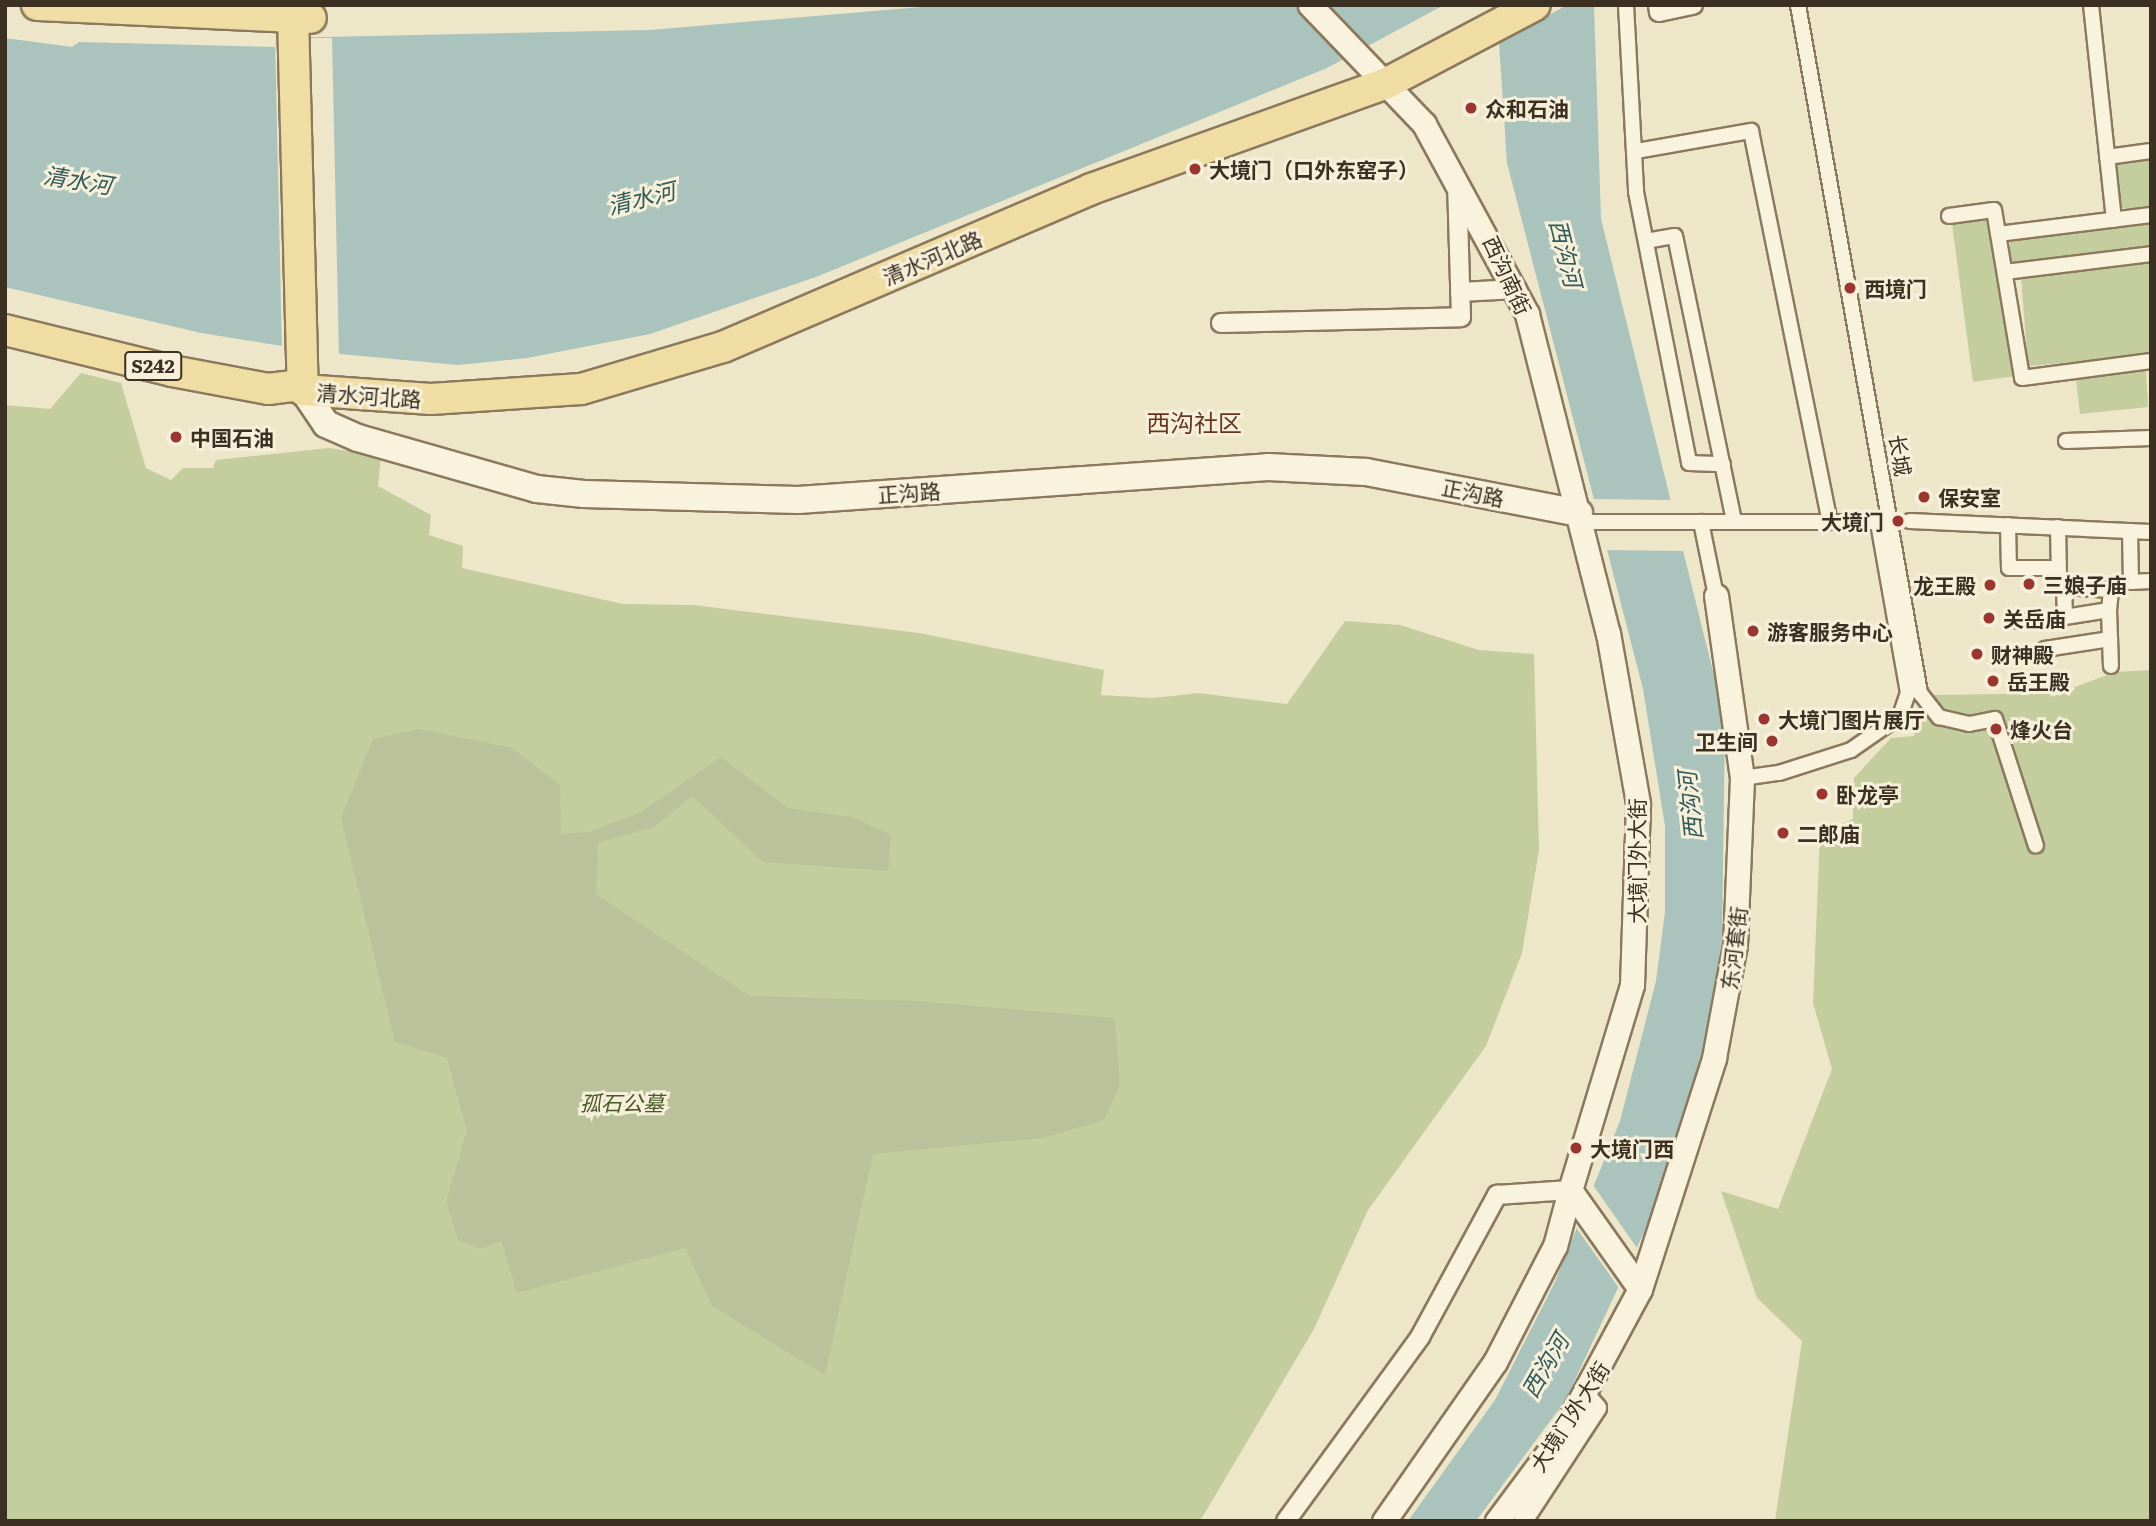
<!DOCTYPE html>
<html>
<head>
<meta charset="utf-8">
<style>
  body { margin:0 }
  #map { position:relative; width:2156px; height:1526px; overflow:hidden; background:#eee6c9; font-family:Literata,"Noto Sans SC",serif }
  div>[style] { position:absolute }
  .green>* { inset:0; background:#c4cd9d }
  .cemetery>* { inset:0; background:#bbc29b }
  .water>* { inset:0; background:#aac3bd }
  .pier>* { inset:0; background:#eee6c9 }
  .roads { filter:drop-shadow(2px 0 #8b795e) drop-shadow(-2px 0 #8b795e) drop-shadow(0 2px #8b795e) drop-shadow(0 -2px #8b795e) }
  .pedestrian>* { height:14px; margin:-7px; padding:0 7px; transform-origin:7px; border-radius:7px; background:#f9f2dd }
  .minor>* { height:18px; margin:-9px; padding:0 9px; transform-origin:9px; border-radius:9px; background:#f9f2dd }
  .tertiary>* { height:23px; margin:-11.5px; padding:0 11.5px; transform-origin:11.5px; border-radius:11.5px; background:#f9f2dd }
  .secondary>* { height:26px; margin:-13px; padding:0 13px; transform-origin:13px; border-radius:13px; background:#f9f2dd }
  .primary>* { height:30px; margin:-15px; padding:0 15px; transform-origin:15px; border-radius:15px; background:#efdda3 }
  .dots>* { width:19px; height:19px; translate:-50% -50%; box-sizing:border-box; border:4px solid #f6efd9; border-radius:50% }
  span { translate:-50% -50%; white-space:nowrap; text-align:center; line-height:1.15; -webkit-text-stroke:6px #f6efd9; paint-order:stroke }
  .shield-label span { padding:2px 5px; background:#f6efd9; border:2px solid; border-radius:5px; -webkit-text-stroke-width:0 }
  .shield-label { font-size:19px; color:#3b3021; font-weight:700 }
  .poi-label { font-size:21px; color:#3b3021; font-weight:700 }
  .left { translate:0 -50%; text-align:left }
  .right { translate:-100% -50%; text-align:right }
  .street-label { font-size:21px; color:#3b3021 }
  .park-label { font-size:21px; color:#485728; font-style:italic }
  .water-label { font-size:23px; color:#315a5b; font-style:italic }
  .quarter-label { font-size:24px; color:#673521 }
  .frame { position:absolute; inset:0; border:7px solid #3b3021; pointer-events:none }
</style>
</head>
<body>
<div id="map">
  <div class="green">
    <div style="clip-path:polygon(2151px 156px,2151px 209px,2118px 208px,2113px 166px)"></div>
    <div style="clip-path:polygon(1991px 219px,2016px 376px,1973px 382px,1952px 224px)"></div>
    <div style="clip-path:polygon(2151px 221px,2151px 249px,2016px 266px,2010px 261px,2010px 239px)"></div>
    <div style="clip-path:polygon(2151px 261px,2151px 355px,2028px 366px,2021px 277px)"></div>
    <div style="clip-path:polygon(2146px 369px,2148px 407px,2080px 414px,2076px 379px)"></div>
    <div style="clip-path:polygon(81px 373px,121px 383px,146px 468px,171px 480px,183px 468px,213px 468px,216px 460px,329px 448px,381px 456px,378px 486px,431px 515px,429px 535px,463px 546px,462px 568px,623px 604px,693px 605px,919px 633px,1104px 670px,1101px 695px,1153px 698px,1199px 693px,1287px 704px,1345px 621px,1400px 625px,1479px 650px,1534px 654px,1539px 850px,1522px 953px,1486px 1046px,1368px 1210px,1314px 1329px,1200px 1521px,5px 1521px,5px 405px,50px 409px)"></div>
    <div style="clip-path:polygon(2151px 670px,2151px 1521px,1775px 1521px,1802px 1341px,1757px 1298px,1721px 1191px,1778px 1209px,1832px 1069px,1813px 1003px,1820px 833px,1853px 819px,1854px 778px,1891px 738px,1914px 736px,1916px 715px,1932px 695px,2059px 693px,2115px 672px)"></div>
  </div>
  <div class="cemetery">
    <div style="clip-path:polygon(418px 729px,512px 748px,560px 785px,561px 834px,589px 832px,641px 812px,721px 757px,788px 808px,852px 817px,891px 835px,888px 871px,763px 862px,692px 796px,654px 827px,598px 843px,596px 894px,750px 996px,918px 1001px,1115px 1018px,1120px 1085px,1104px 1120px,1043px 1138px,873px 1154px,825px 1375px,712px 1306px,685px 1248px,517px 1293px,501px 1241px,480px 1249px,458px 1240px,446px 1202px,467px 1131px,447px 1058px,395px 1042px,341px 818px,373px 739px)"></div>
  </div>
  <div class="water">
    <div style="clip-path:polygon(945px 5px,1444px 5px,1327px 68px,816px 277px,650px 334px,527px 358px,458px 365px,319px 352px,201px 333px,5px 287px,5px 38px,72px 47px,79px 42px,275px 47px,275px 38px,650px 30px)"></div>
    <div style="clip-path:polygon(1479px 5px,1594px 5px,1601px 219px,1725px 720px,1722px 939px,1707px 1038px,1654px 1211px,1565px 1401px,1476px 1521px,1408px 1521px,1495px 1400px,1554px 1284px,1620px 1121px,1656px 981px,1665px 912px,1665px 826px,1643px 689px,1507px 163px,1499px 43px)"></div>
  </div>
  <div class="pier">
    <div style="clip-path:polygon(1479px 5px,1567px 5px,1499px 43px)"></div>
    <div style="clip-path:polygon(275px 38px,332px 38px,339px 357px,282px 350px)"></div>
    <div style="clip-path:polygon(1589px 499px,1674px 500px,1686px 551px,1601px 550px)"></div>
    <div style="clip-path:polygon(1593px 1185px,1637px 1248px,1619px 1288px,1575px 1226px)"></div>
  </div>
  <div class="roads">
    <div class="pedestrian">
      <div style="left:1626px;top:5px;width:187px;rotate:86.9deg"></div>
      <div style="left:1636px;top:192px;width:276px;rotate:78.9deg"></div>
      <div style="left:1689px;top:463px;width:34px;rotate:2deg"></div>
      <div style="left:1798px;top:5px;width:699px;rotate:79.94deg"></div>
      <div style="left:1920px;top:693px;width:31px;rotate:52deg"></div>
      <div style="left:1939px;top:717px;width:31px;rotate:13deg"></div>
      <div style="left:1969px;top:724px;width:26px;rotate:-11deg"></div>
      <div style="left:1995px;top:719px;width:133px;rotate:72.1deg"></div>
      <div style="left:2091px;top:5px;width:216px;rotate:83.9deg"></div>
      <div style="left:1637px;top:151px;width:116px;rotate:-10deg"></div>
      <div style="left:1751px;top:131px;width:399px;rotate:78.6deg"></div>
      <div style="left:2107px;top:157px;width:44px;rotate:-7.8deg"></div>
      <div style="left:1949px;top:216px;width:45px;rotate:-7.6deg"></div>
      <div style="left:1994px;top:210px;width:170px;rotate:80.5deg"></div>
      <div style="left:2022px;top:378px;width:130px;rotate:-7.5deg"></div>
      <div style="left:1998px;top:234px;width:154px;rotate:-7.1deg"></div>
      <div style="left:1646px;top:241px;width:29px;rotate:-10deg"></div>
      <div style="left:1675px;top:236px;width:292px;rotate:78.3deg"></div>
      <div style="left:2005px;top:272px;width:147px;rotate:-7deg"></div>
      <div style="left:2066px;top:441px;width:85px;rotate:-2deg"></div>
      <div style="left:1910px;top:521px;width:241px;rotate:2.6deg"></div>
      <div style="left:1581px;top:522px;width:307px"></div>
      <div style="left:1701px;top:522px;width:76px;rotate:78.5deg"></div>
      <div style="left:2008px;top:525px;width:43px;rotate:88.7deg"></div>
      <div style="left:2009px;top:568px;width:49px"></div>
      <div style="left:2058px;top:527px;width:49px;rotate:88.8deg"></div>
      <div style="left:2130px;top:531px;width:51px;rotate:88.9deg"></div>
      <div style="left:2131px;top:582px;width:20px;rotate:-3deg"></div>
      <div style="left:2109px;top:610px;width:56px;rotate:88deg"></div>
      <div style="left:2019px;top:621px;width:20px"></div>
      <div style="left:2039px;top:621px;width:71px;rotate:-8.9deg"></div>
      <div style="left:2109px;top:610px;width:20px;rotate:-84deg"></div>
      <div style="left:2111px;top:590px;width:47px;rotate:-176.3deg"></div>
      <div style="left:2064px;top:587px;width:29px;rotate:88deg"></div>
      <div style="left:2045px;top:649px;width:66px;rotate:-8.7deg"></div>
      <div style="left:1742px;top:778px;width:37px;rotate:-8deg"></div>
      <div style="left:1779px;top:773px;width:76px;rotate:-17.7deg"></div>
      <div style="left:1851px;top:750px;width:60px;rotate:-34.8deg"></div>
      <div style="left:1900px;top:716px;width:24px;rotate:-71deg"></div>
      <div style="left:1908px;top:693px;width:174px;rotate:-100deg"></div>
    </div>
    <div class="minor">
      <div style="left:1658px;top:5px;width:7px;rotate:82deg"></div>
      <div style="left:1659px;top:12px;width:35px;rotate:-12deg"></div>
      <div style="left:1460px;top:292px;width:57px;rotate:-3deg"></div>
      <div style="left:1221px;top:323px;width:240px;rotate:-1.4deg"></div>
      <div style="left:1461px;top:317px;width:131px;rotate:-91.7deg"></div>
      <div style="left:1286px;top:1521px;width:228px;rotate:-53.9deg"></div>
      <div style="left:1420px;top:1337px;width:162px;rotate:-61.5deg"></div>
      <div style="left:1497px;top:1195px;width:73px;rotate:-3.9deg"></div>
      <div style="left:1523px;top:1521px;width:135px;rotate:-56.8deg"></div>
      <div style="left:1597px;top:1408px;width:18px;rotate:-131deg"></div>
    </div>
    <div class="tertiary">
      <div style="left:1310px;top:5px;width:165px;rotate:46.2deg"></div>
      <div style="left:1424px;top:124px;width:216px;rotate:61.5deg"></div>
      <div style="left:1527px;top:314px;width:329px;rotate:75.8deg"></div>
      <div style="left:1608px;top:633px;width:174px;rotate:80deg"></div>
      <div style="left:1638px;top:804px;width:181px;rotate:91.9deg"></div>
      <div style="left:1632px;top:985px;width:214px;rotate:106.8deg"></div>
      <div style="left:1570px;top:1190px;width:121px;rotate:54.7deg"></div>
      <div style="left:1640px;top:1289px;width:165px;rotate:118.3deg"></div>
      <div style="left:1562px;top:1434px;width:109px;rotate:126.8deg"></div>
      <div style="left:1640px;top:1289px;width:243px;rotate:-72.2deg"></div>
      <div style="left:1714px;top:1058px;width:115px;rotate:-79.5deg"></div>
      <div style="left:1735px;top:945px;width:167px;rotate:-87.6deg"></div>
      <div style="left:1742px;top:778px;width:184px;rotate:-98.1deg"></div>
      <div style="left:1384px;top:1521px;width:194px;rotate:-55.1deg"></div>
      <div style="left:1495px;top:1362px;width:131px;rotate:-62.7deg"></div>
      <div style="left:1555px;top:1246px;width:58px;rotate:-75deg"></div>
    </div>
    <div class="secondary">
      <div style="left:303px;top:390px;width:41px;rotate:55.9deg"></div>
      <div style="left:326px;top:424px;width:35px;rotate:24deg"></div>
      <div style="left:358px;top:438px;width:186px;rotate:15.9deg"></div>
      <div style="left:537px;top:489px;width:47px;rotate:6.1deg"></div>
      <div style="left:584px;top:494px;width:214px;rotate:1.6deg"></div>
      <div style="left:798px;top:500px;width:471px;rotate:-4deg"></div>
      <div style="left:1268px;top:467px;width:98px;rotate:2.9deg"></div>
      <div style="left:1366px;top:472px;width:217px;rotate:10.9deg"></div>
    </div>
    <div class="primary">
      <div style="left:37px;top:5px;width:274px;rotate:2.7deg"></div>
      <div style="left:293px;top:16px;width:374px;rotate:88.5deg"></div>
      <div style="left:303px;top:390px;width:128px;rotate:4deg"></div>
      <div style="left:431px;top:399px;width:150px;rotate:-3.8deg"></div>
      <div style="left:581px;top:389px;width:148px;rotate:-16.5deg"></div>
      <div style="left:723px;top:347px;width:400px;rotate:-23.2deg"></div>
      <div style="left:1091px;top:189px;width:314px;rotate:-19.7deg"></div>
      <div style="left:1387px;top:83px;width:167px;rotate:-27.8deg"></div>
      <div style="left:5px;top:330px;width:172px;rotate:13.8deg"></div>
      <div style="left:172px;top:371px;width:98px;rotate:10.6deg"></div>
      <div style="left:268px;top:389px;width:34px;rotate:-7deg"></div>
    </div>
  </div>
  <div class="dots">
    <div style="left:1471px;top:108px;background:#99362f"></div>
    <div style="left:1195px;top:169px;background:#99362f"></div>
    <div style="left:1850px;top:288px;background:#99362f"></div>
    <div style="left:176px;top:437px;background:#99362f"></div>
    <div style="left:1924px;top:497px;background:#99362f"></div>
    <div style="left:1898px;top:521px;background:#99362f"></div>
    <div style="left:2029px;top:584px;background:#99362f"></div>
    <div style="left:1990px;top:585px;background:#99362f"></div>
    <div style="left:1989px;top:618px;background:#99362f"></div>
    <div style="left:1753px;top:631px;background:#99362f"></div>
    <div style="left:1977px;top:654px;background:#99362f"></div>
    <div style="left:1993px;top:681px;background:#99362f"></div>
    <div style="left:1764px;top:719px;background:#99362f"></div>
    <div style="left:1996px;top:729px;background:#99362f"></div>
    <div style="left:1772px;top:741px;background:#99362f"></div>
    <div style="left:1822px;top:794px;background:#99362f"></div>
    <div style="left:1783px;top:833px;background:#99362f"></div>
    <div style="left:1576px;top:1148px;background:#99362f"></div>
  </div>
  <div class="shield-label">
    <span style="left:153px;top:366px">S242</span>
  </div>
  <div class="poi-label">
    <span class="left" style="left:1485px;top:108px">众和石油</span>
    <span class="left" style="left:1209px;top:169px">大境门（口外东窑子）</span>
    <span class="left" style="left:1864px;top:288px">西境门</span>
    <span class="left" style="left:190px;top:437px">中国石油</span>
    <span class="left" style="left:1938px;top:497px">保安室</span>
    <span class="right" style="left:1884px;top:521px">大境门</span>
    <span class="left" style="left:2043px;top:584px">三娘子庙</span>
    <span class="right" style="left:1976px;top:585px">龙王殿</span>
    <span class="left" style="left:2003px;top:618px">关岳庙</span>
    <span class="left" style="left:1767px;top:631px">游客服务中心</span>
    <span class="left" style="left:1991px;top:654px">财神殿</span>
    <span class="left" style="left:2007px;top:681px">岳王殿</span>
    <span class="left" style="left:1778px;top:719px">大境门图片展厅</span>
    <span class="left" style="left:2010px;top:729px">烽火台</span>
    <span class="right" style="left:1758px;top:741px">卫生间</span>
    <span class="left" style="left:1836px;top:794px">卧龙亭</span>
    <span class="left" style="left:1797px;top:833px">二郎庙</span>
    <span class="left" style="left:1590px;top:1148px">大境门西</span>
  </div>
  <div class="street-label">
    <span style="left:932px;top:257px;rotate:-23deg">清水河北路</span>
    <span style="left:1508px;top:275px;rotate:65deg">西沟南街</span>
    <span style="left:369px;top:395px;rotate:4deg">清水河北路</span>
    <span style="left:1901px;top:455px;rotate:81deg">长城</span>
    <span style="left:909px;top:492px;rotate:-4deg">正沟路</span>
    <span style="left:1473px;top:492px;rotate:11deg">正沟路</span>
    <span style="left:1636px;top:861px;rotate:-90deg">大境门外大街</span>
    <span style="left:1733px;top:948px;rotate:-83deg">东河套街</span>
    <span style="left:1569px;top:1416px;rotate:-57deg">大境门外大街</span>
  </div>
  <div class="park-label">
    <span style="left:622px;top:1102px">孤石公墓</span>
  </div>
  <div class="water-label">
    <span style="left:78px;top:179px;rotate:9deg">清水河</span>
    <span style="left:641px;top:197px;rotate:-14deg">清水河</span>
    <span style="left:1567px;top:253px;rotate:76deg">西沟河</span>
    <span style="left:1689px;top:806px;rotate:-96deg">西沟河</span>
    <span style="left:1544px;top:1365px;rotate:-60deg">西沟河</span>
  </div>
  <div class="quarter-label">
    <span style="left:1194px;top:422px">西沟社区</span>
  </div>
  <div class="frame"></div>
</div>
</body>
</html>
